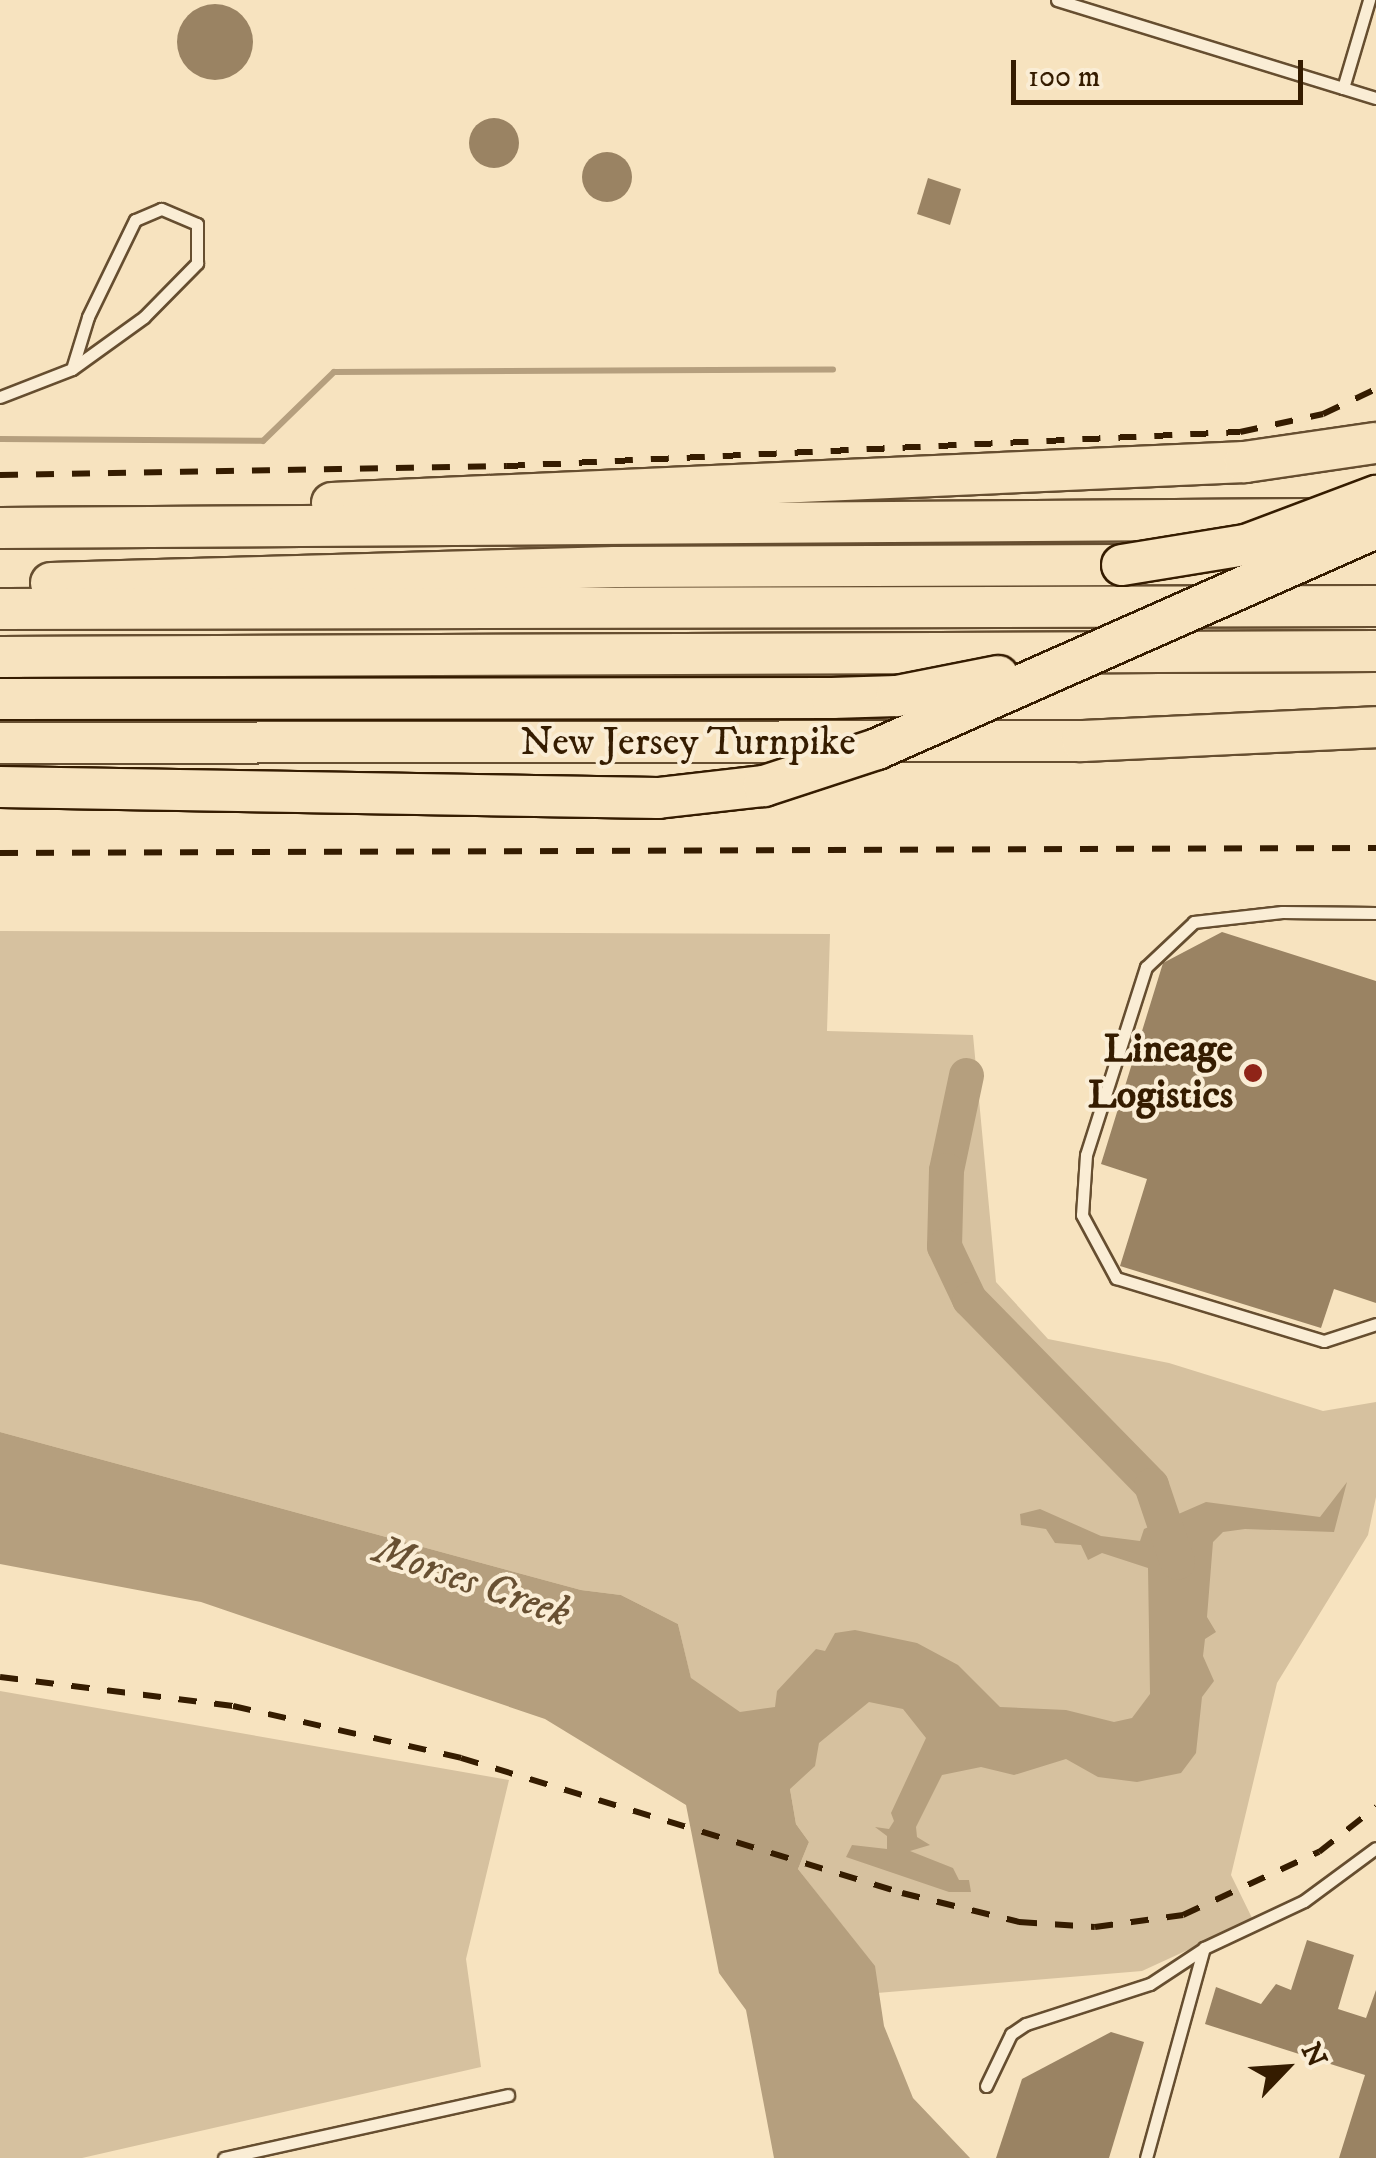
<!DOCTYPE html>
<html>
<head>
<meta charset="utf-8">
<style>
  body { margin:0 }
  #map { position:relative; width:1376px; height:2158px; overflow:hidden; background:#f7e3bf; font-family:"IM FELL DW Pica",serif }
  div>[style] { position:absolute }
  .green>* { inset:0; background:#d6c19f }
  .water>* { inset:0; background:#b59f7e }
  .stream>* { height:6px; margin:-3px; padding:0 3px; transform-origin:3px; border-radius:3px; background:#b59f7e }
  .river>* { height:35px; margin:-17.5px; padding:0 17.5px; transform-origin:17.5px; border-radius:17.5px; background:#b59f7e }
  .building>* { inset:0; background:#9a8363 }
  .round { border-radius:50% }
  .roads { filter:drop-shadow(2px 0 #664e30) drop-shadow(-2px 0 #664e30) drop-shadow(0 2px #664e30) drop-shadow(0 -2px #664e30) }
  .lane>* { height:11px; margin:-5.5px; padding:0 5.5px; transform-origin:5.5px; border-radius:5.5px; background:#faedd5 }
  .highway>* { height:40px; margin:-20px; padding:0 20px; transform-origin:20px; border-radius:20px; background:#f7e3bf }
  .rail>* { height:6px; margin-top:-3px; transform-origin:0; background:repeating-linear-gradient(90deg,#351c00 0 18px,transparent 0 36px) }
  .bridges { filter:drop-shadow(2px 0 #351c00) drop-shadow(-2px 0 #351c00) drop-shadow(0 2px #351c00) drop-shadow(0 -2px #351c00) }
  .highway-bridge>* { height:40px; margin:-20px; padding:0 20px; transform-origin:20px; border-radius:20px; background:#f7e3bf }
  .dots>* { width:28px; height:28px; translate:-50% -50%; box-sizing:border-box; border:5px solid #faedd5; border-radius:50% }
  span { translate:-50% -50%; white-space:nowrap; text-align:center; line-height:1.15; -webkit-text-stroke:8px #faedd5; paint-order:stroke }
  .street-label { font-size:40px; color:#351c00 }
  .poi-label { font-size:40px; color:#351c00; font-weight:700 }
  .right { translate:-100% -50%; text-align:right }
  .water-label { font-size:42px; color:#685032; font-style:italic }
  .north { position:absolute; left:1236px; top:2018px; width:100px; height:100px; -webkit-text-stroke:8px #faedd5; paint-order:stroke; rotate:65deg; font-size:28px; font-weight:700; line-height:40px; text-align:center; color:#351c00 }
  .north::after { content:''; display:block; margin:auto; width:35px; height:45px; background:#351c00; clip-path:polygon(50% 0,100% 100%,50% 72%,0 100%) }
  .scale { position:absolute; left:1011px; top:60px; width:292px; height:45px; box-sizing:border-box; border:5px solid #351c00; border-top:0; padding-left:12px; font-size:30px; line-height:35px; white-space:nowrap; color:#351c00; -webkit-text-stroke:8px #faedd5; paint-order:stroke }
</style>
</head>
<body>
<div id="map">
  <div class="green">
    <div style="clip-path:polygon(0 931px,830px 934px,827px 1031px,973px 1035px,996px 1282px,1048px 1339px,1169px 1363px,1323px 1411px,1376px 1402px,1376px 1497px,1368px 1535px,1277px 1683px,1231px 1875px,1253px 1920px,1142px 1971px,877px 1993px,874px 1966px,798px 1869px,809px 1842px,796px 1824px,790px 1789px,691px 1679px,678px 1624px,621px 1595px,581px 1590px,0 1432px)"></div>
    <div style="clip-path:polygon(0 1691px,509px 1780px,466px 1959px,481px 2067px,82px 2158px,0 2158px)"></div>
  </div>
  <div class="water">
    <div style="clip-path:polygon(0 1432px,581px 1590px,621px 1595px,678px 1624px,691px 1678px,740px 1712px,775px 1707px,777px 1691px,816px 1649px,825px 1651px,835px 1633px,855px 1630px,917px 1643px,958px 1665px,1000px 1707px,1066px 1710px,1114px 1722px,1132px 1718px,1150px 1694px,1148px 1568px,1102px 1553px,1088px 1560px,1081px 1545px,1055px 1543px,1046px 1529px,1021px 1525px,1020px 1514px,1040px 1509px,1101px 1536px,1140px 1541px,1144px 1529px,1206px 1502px,1320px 1517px,1347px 1482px,1334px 1532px,1245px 1529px,1223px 1532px,1213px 1542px,1207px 1617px,1216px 1632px,1205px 1639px,1203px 1656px,1214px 1681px,1202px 1697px,1196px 1753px,1181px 1773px,1137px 1782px,1098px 1777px,1066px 1759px,1014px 1775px,981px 1767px,942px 1775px,916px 1827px,917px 1837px,930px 1845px,910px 1851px,953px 1868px,959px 1880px,969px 1880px,971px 1892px,949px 1892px,846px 1857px,852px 1845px,887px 1849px,887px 1836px,875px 1827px,889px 1829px,894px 1821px,891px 1813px,926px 1738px,903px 1709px,869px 1702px,819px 1743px,815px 1766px,790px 1789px,796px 1824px,809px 1842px,798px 1869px,875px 1966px,884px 2026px,913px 2098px,970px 2158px,774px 2158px,746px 2010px,719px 1973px,686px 1805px,545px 1719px,201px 1602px,0 1564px)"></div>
  </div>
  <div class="stream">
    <div style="left:0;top:439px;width:263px;rotate:0.4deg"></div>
    <div style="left:263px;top:441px;width:99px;rotate:-44.2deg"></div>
    <div style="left:334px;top:372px;width:499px;rotate:-0.3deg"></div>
  </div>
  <div class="river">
    <div style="left:966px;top:1075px;width:97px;rotate:101.9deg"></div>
    <div style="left:946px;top:1170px;width:76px;rotate:91.5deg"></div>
    <div style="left:944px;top:1246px;width:59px;rotate:64.7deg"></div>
    <div style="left:969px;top:1299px;width:260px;rotate:45.6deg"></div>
    <div style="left:1151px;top:1485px;width:81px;rotate:71.3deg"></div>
  </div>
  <div class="building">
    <div class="round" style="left:177px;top:4px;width:76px;height:76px"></div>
    <div class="round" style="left:469px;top:118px;width:50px;height:50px"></div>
    <div class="round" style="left:582px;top:152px;width:50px;height:50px"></div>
    <div style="clip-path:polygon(928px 178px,961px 189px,950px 225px,917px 214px)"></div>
    <div style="clip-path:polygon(1222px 932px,1376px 981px,1376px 1303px,1334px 1289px,1321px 1328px,1120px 1266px,1147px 1179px,1101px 1164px,1163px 963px)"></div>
    <div style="clip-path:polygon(1307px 1940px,1354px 1955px,1338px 2009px,1366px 2018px,1376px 1990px,1376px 2158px,1339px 2158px,1365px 2075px,1205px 2024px,1216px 1987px,1261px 2004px,1276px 1984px,1291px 1990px)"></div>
    <div style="clip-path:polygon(1111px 2032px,1144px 2042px,1109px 2158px,996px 2158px,1022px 2079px)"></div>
  </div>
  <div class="roads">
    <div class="lane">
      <div style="left:1057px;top:0;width:299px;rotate:17.1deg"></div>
      <div style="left:1343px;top:88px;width:92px;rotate:-73.5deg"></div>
      <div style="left:1343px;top:88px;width:34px;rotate:17deg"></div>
      <div style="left:0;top:397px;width:77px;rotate:-21.3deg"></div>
      <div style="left:72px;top:369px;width:89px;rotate:-35.8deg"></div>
      <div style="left:144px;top:317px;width:76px;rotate:-45.5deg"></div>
      <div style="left:197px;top:263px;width:39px;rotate:-90deg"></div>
      <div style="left:197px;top:224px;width:39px;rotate:-157deg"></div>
      <div style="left:161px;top:209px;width:28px;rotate:157deg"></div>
      <div style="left:135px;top:220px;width:108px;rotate:115.9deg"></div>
      <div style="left:88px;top:317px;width:54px;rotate:107.1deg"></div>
      <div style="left:1376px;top:913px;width:94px;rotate:-179.4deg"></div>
      <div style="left:1282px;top:912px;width:89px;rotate:173.5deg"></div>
      <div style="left:1194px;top:922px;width:66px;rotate:136.8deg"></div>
      <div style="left:1146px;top:967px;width:197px;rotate:107.7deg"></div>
      <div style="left:1086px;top:1155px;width:60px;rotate:93.8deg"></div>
      <div style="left:1082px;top:1215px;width:72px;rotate:61.6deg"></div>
      <div style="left:1116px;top:1278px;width:217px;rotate:16.9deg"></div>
      <div style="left:1324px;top:1341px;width:55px;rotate:-18.1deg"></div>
      <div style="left:986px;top:2086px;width:58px;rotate:-64.3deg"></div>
      <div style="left:1011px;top:2034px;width:18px;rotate:-34deg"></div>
      <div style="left:1026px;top:2024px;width:130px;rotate:-17.9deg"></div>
      <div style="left:1150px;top:1984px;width:64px;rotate:-33.4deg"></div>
      <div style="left:224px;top:2158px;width:291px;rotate:-12.5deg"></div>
      <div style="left:1146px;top:2158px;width:218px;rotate:-74.6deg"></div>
      <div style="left:1204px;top:1948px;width:110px;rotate:-25.2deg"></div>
      <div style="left:1304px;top:1901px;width:89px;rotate:-36.4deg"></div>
    </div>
    <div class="highway">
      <div style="left:332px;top:503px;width:914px;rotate:-2.57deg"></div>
      <div style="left:1245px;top:462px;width:132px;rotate:-8.3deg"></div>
      <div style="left:0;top:528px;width:1312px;rotate:-0.39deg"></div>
      <div style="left:51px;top:583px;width:564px;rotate:-1.62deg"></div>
      <div style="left:615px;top:567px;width:507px;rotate:-0.23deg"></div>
      <div style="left:0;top:609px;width:1376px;rotate:-0.12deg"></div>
      <div style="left:0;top:657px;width:1376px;rotate:-0.25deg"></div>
      <div style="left:0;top:743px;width:1082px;rotate:-0.11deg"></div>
      <div style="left:1082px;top:741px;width:294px;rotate:-2.7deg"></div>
    </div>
  </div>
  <div class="rail">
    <div style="left:0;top:475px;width:507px;rotate:-1.02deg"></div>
    <div style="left:507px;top:466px;width:734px;rotate:-2.66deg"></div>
    <div style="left:1240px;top:432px;width:85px;rotate:-12.2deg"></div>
    <div style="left:1323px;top:414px;width:59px;rotate:-25.3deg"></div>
    <div style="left:0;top:853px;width:1376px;rotate:-0.21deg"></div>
    <div style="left:0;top:1677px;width:235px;rotate:7.1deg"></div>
    <div style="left:233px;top:1706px;width:234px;rotate:12.8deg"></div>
    <div style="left:461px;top:1758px;width:461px;rotate:17deg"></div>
    <div style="left:902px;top:1893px;width:121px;rotate:13.9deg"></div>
    <div style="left:1019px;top:1922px;width:76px;rotate:3.8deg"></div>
    <div style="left:1095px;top:1927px;width:89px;rotate:-7.8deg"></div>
    <div style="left:1183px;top:1915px;width:150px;rotate:-24.9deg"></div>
    <div style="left:1319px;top:1852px;width:73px;rotate:-38.3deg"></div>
  </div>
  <div class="bridges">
    <div class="highway-bridge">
      <div style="left:1122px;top:565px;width:126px;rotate:-9.2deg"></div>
      <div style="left:1246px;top:545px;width:139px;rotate:-20.7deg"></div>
      <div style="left:0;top:699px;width:832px;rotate:-0.07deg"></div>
      <div style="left:832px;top:698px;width:65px;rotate:-1.8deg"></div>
      <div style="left:897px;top:696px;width:103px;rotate:-11.2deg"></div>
      <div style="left:0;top:787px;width:658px;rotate:0.96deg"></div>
      <div style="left:658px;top:798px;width:107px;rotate:-6.5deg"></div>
      <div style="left:764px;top:786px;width:119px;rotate:-18.1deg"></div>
      <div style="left:877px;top:749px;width:546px;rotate:-23.89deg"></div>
    </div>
  </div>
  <div class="dots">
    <div style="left:1253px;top:1073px;background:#8f2418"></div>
  </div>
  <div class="street-label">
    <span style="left:688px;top:743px">New Jersey Turnpike</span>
  </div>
  <div class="poi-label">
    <span class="right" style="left:1233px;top:1073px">Lineage<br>Logistics</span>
  </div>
  <div class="water-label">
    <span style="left:472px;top:1582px;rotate:19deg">Morses Creek</span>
  </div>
  <div class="north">N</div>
  <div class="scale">100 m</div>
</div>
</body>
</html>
